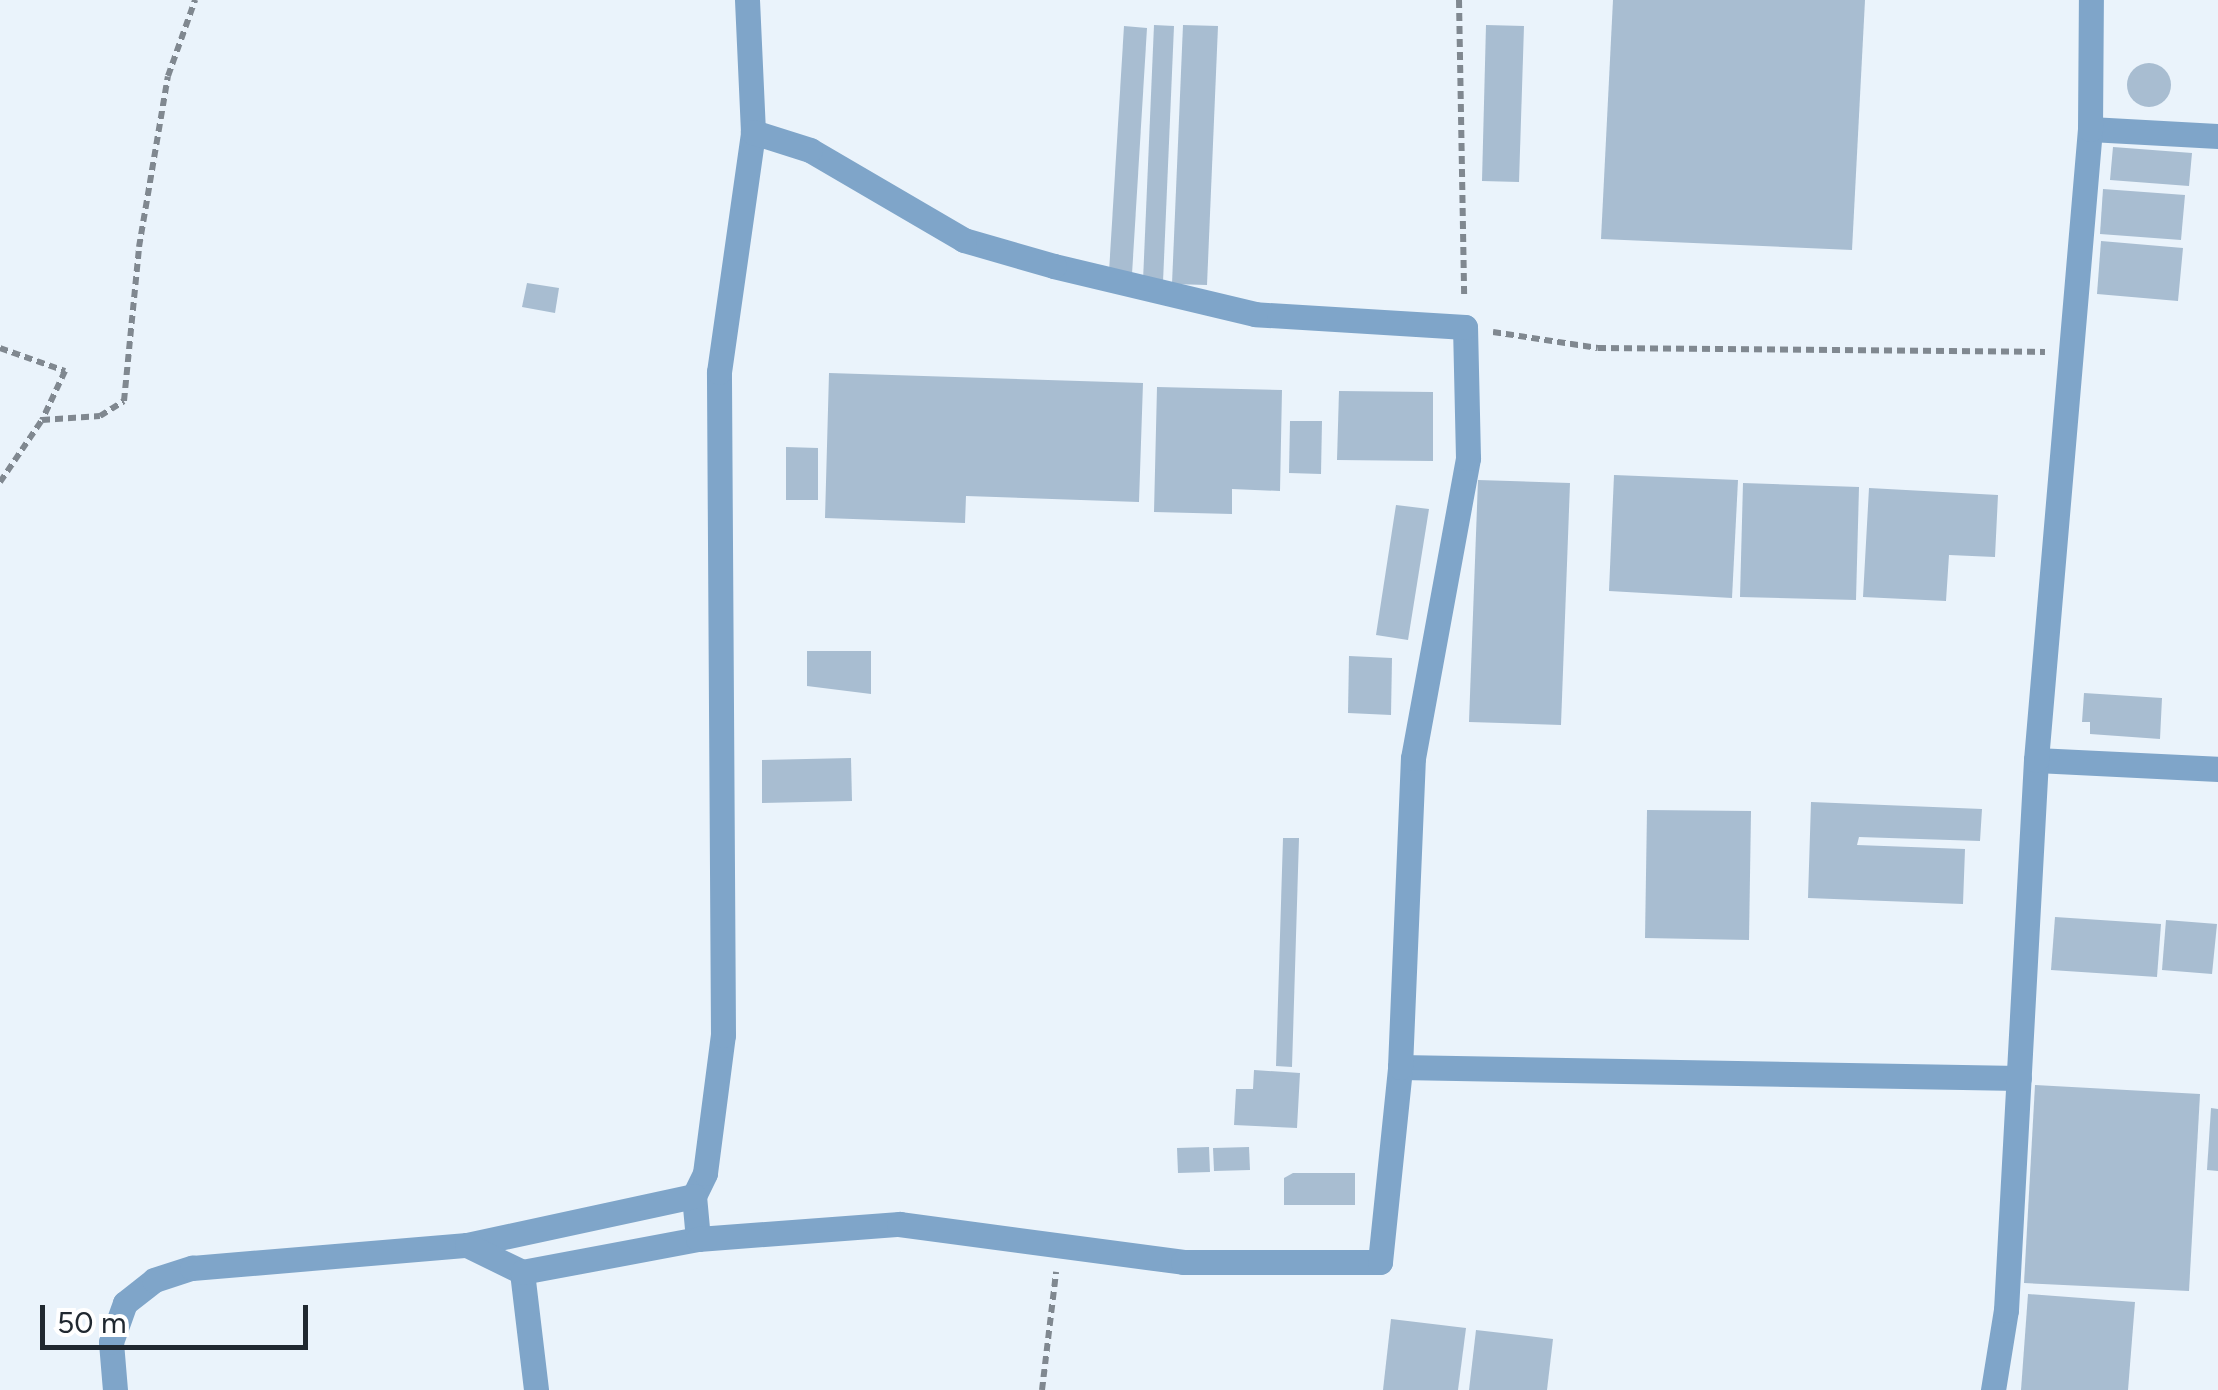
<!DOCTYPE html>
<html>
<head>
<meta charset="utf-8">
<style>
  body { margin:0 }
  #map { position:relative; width:2218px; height:1390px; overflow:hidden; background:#eaf3fb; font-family:Figtree,sans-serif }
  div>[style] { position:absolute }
  .building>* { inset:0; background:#a8bdd1 }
  .round { border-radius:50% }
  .path>* { height:6px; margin-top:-3px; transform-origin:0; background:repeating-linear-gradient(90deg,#808890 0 8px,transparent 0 13px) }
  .street>* { height:25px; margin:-12.5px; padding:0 12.5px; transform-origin:12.5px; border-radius:12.5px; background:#7fa5c9 }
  span { translate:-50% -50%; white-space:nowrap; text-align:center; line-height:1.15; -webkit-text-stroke:10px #fff; paint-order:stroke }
  .scale { position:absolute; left:40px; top:1305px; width:268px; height:45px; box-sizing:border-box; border:5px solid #202830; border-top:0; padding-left:12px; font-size:30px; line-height:35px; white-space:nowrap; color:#202830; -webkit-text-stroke:8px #fff; paint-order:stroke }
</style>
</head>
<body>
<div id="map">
  <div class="building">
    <div style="clip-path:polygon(1613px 0,1865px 0,1852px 250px,1601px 239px)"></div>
    <div style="clip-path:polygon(1154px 25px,1174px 26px,1163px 282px,1143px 281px)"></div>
    <div style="clip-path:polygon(1183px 25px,1218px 26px,1207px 285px,1172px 284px)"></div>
    <div style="clip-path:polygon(1486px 25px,1524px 26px,1519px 182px,1482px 181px)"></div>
    <div style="clip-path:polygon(1124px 26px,1147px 28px,1132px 274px,1109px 272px)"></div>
    <div class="round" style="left:2127px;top:63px;width:44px;height:44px"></div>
    <div style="clip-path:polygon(2113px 147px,2192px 153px,2189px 186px,2110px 180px)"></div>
    <div style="clip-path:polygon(2103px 189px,2185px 195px,2181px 240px,2100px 234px)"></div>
    <div style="clip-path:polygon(2101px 241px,2183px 248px,2178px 301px,2097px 294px)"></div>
    <div style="clip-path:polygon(527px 283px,559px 288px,555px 313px,522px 307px)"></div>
    <div style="clip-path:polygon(829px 373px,1143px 383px,1139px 502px,966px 496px,965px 523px,825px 518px)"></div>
    <div style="clip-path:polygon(1157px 387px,1282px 390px,1280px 491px,1232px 489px,1232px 514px,1154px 512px)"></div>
    <div style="clip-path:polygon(1339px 391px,1433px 392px,1433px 461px,1337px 460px)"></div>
    <div style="clip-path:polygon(1290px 421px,1322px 421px,1321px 474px,1289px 473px)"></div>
    <div style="clip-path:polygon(786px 447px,818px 448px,818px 500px,786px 500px)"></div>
    <div style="clip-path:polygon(1614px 475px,1738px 480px,1732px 598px,1609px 591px)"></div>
    <div style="clip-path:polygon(1478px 480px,1570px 483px,1561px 725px,1469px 722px)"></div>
    <div style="clip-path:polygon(1743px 483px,1859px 487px,1856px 600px,1740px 597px)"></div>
    <div style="clip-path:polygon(1869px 488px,1998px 495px,1995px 557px,1949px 555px,1946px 601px,1863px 597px)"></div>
    <div style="clip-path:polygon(1396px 505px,1429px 509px,1408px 640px,1376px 635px)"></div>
    <div style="clip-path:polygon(807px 651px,871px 651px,871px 694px,807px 686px)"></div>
    <div style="clip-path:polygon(1349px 656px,1392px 658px,1391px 715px,1348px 713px)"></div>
    <div style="clip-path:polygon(2084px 693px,2162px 698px,2160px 739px,2090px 734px,2090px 722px,2082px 722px)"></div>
    <div style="clip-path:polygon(851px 758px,852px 801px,762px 803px,762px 760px)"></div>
    <div style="clip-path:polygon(1811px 802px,1982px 809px,1980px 841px,1859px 837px,1857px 845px,1965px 849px,1963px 904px,1808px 898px)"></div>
    <div style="clip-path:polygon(1647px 810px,1751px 811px,1749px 940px,1645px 938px)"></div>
    <div style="clip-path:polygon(1283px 838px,1299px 838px,1292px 1067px,1276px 1066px)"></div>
    <div style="clip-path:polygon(2055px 917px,2161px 924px,2157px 977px,2051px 970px)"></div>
    <div style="clip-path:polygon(2166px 920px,2217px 924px,2212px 974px,2162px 970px)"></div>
    <div style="clip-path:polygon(1254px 1070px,1300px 1073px,1297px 1128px,1234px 1125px,1236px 1089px,1253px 1089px)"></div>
    <div style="clip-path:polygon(2035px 1085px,2200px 1094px,2189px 1291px,2024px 1283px)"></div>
    <div style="clip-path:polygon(2211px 1108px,2218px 1109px,2218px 1171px,2207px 1170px)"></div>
    <div style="clip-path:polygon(1209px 1147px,1210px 1172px,1178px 1173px,1177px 1148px)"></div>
    <div style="clip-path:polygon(1249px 1147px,1250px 1170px,1214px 1171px,1213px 1148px)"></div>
    <div style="clip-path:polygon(1293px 1173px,1355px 1173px,1355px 1205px,1284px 1205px,1284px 1178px)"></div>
    <div style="clip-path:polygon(2028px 1294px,2135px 1302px,2128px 1390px,2021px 1390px)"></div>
    <div style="clip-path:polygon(1391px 1319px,1466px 1328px,1458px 1390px,1383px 1390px)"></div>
    <div style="clip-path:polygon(1476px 1330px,1553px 1339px,1547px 1390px,1469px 1390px)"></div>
  </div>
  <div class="path">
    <div style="left:1459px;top:0;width:299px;rotate:89deg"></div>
    <div style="left:1493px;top:332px;width:106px;rotate:8.7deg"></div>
    <div style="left:1598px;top:348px;width:447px;rotate:0.5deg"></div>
    <div style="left:0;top:348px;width:69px;rotate:19.5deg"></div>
    <div style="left:65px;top:371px;width:54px;rotate:115.1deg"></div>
    <div style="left:0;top:482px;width:75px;rotate:-55.9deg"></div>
    <div style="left:42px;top:420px;width:58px;rotate:-3.9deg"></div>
    <div style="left:100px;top:416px;width:28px;rotate:-32deg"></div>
    <div style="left:124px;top:401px;width:155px;rotate:-84.4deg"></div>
    <div style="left:139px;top:247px;width:173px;rotate:-80.4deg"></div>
    <div style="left:168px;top:76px;width:81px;rotate:-70.4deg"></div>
    <div style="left:1042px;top:1390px;width:119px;rotate:-83.2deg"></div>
  </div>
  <div class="street">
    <div style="left:2090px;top:129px;width:128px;rotate:3.1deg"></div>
    <div style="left:2036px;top:760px;width:182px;rotate:2.8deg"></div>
    <div style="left:1400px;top:1067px;width:619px;rotate:1.02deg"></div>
    <div style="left:698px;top:1239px;width:43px;rotate:-95.3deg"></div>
    <div style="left:694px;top:1196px;width:25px;rotate:-64deg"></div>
    <div style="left:705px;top:1173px;width:139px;rotate:-82.6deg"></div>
    <div style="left:723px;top:1035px;width:663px;rotate:-90.35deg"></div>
    <div style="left:719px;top:372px;width:242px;rotate:-81.9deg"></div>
    <div style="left:753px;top:132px;width:132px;rotate:-92.6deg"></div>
    <div style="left:467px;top:1245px;width:232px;rotate:-12.2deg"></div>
    <div style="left:522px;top:1272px;width:119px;rotate:83.2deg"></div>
    <div style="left:115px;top:1390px;width:48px;rotate:-94.8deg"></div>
    <div style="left:111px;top:1342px;width:41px;rotate:-70.3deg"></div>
    <div style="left:125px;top:1303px;width:37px;rotate:-38deg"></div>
    <div style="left:154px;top:1280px;width:40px;rotate:-18deg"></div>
    <div style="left:192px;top:1268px;width:276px;rotate:-4.8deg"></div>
    <div style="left:467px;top:1245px;width:61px;rotate:26.1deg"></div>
    <div style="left:522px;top:1272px;width:179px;rotate:-10.6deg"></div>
    <div style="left:698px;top:1239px;width:202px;rotate:-4.3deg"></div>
    <div style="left:899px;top:1224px;width:287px;rotate:7.6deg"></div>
    <div style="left:1183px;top:1262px;width:197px"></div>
    <div style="left:1380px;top:1262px;width:196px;rotate:-84.1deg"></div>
    <div style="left:1400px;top:1067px;width:309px;rotate:-87.6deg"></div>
    <div style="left:1413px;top:758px;width:305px;rotate:-79.6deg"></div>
    <div style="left:1468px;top:458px;width:131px;rotate:-91.3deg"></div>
    <div style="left:1465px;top:327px;width:210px;rotate:-176.5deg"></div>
    <div style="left:1255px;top:314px;width:207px;rotate:-166.6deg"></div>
    <div style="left:1054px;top:266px;width:94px;rotate:-163.9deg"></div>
    <div style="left:964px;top:240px;width:178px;rotate:-149.7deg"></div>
    <div style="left:810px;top:150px;width:60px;rotate:-162.5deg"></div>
    <div style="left:1993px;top:1390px;width:81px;rotate:-80.8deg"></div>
    <div style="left:2006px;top:1310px;width:551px;rotate:-86.88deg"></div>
    <div style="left:2036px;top:760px;width:633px;rotate:-85.11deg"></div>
    <div style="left:2090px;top:129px;width:129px;rotate:-89.6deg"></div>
  </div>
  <div class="scale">50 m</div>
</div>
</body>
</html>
